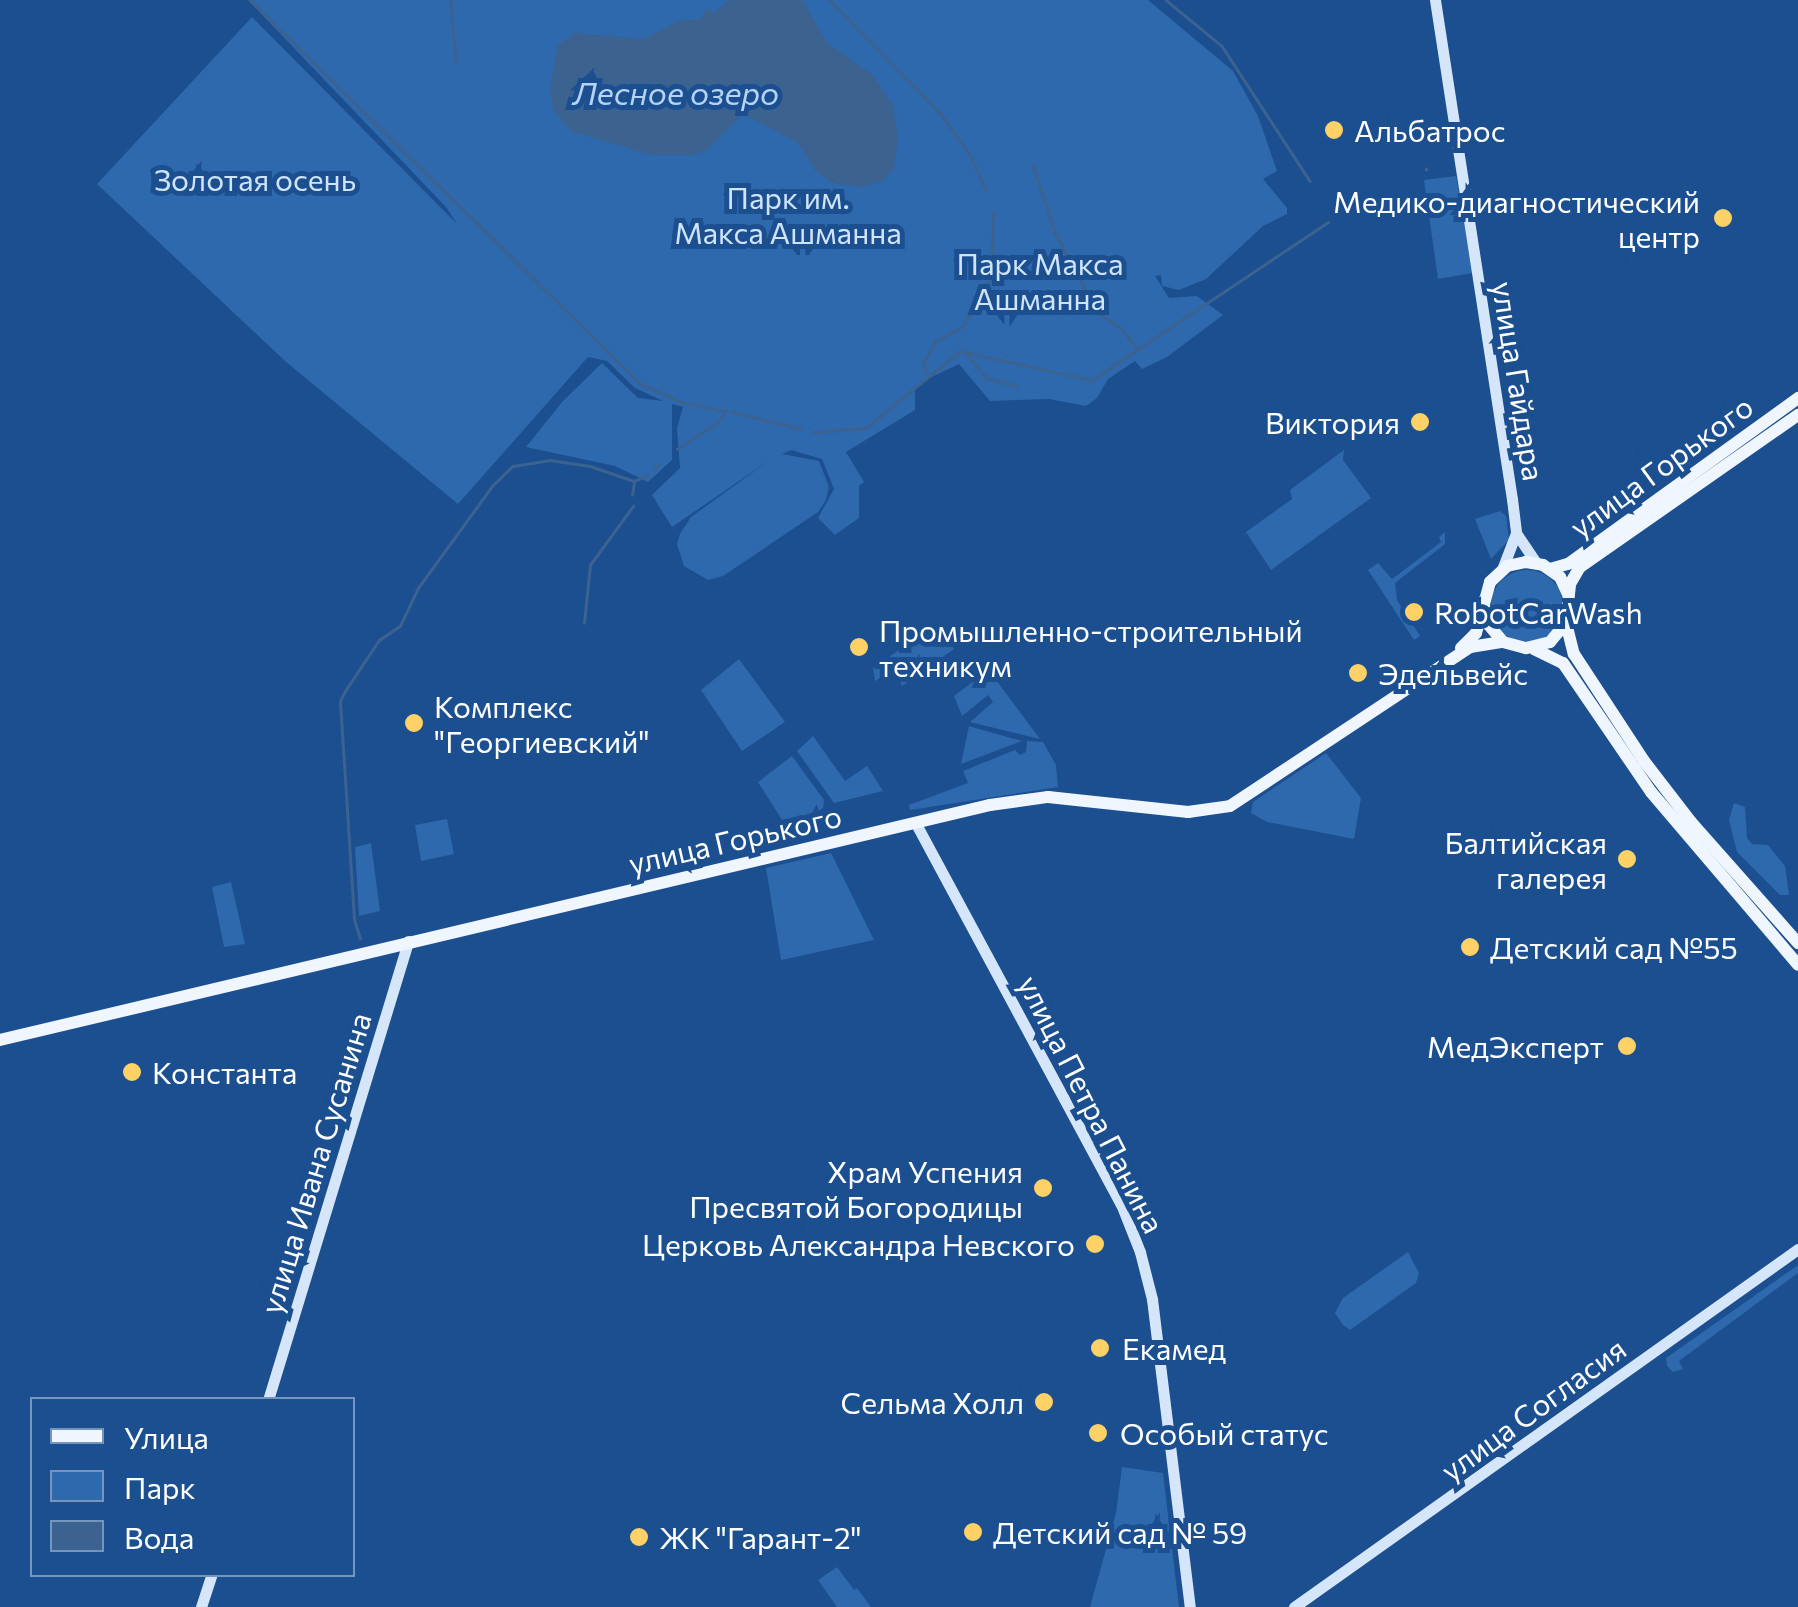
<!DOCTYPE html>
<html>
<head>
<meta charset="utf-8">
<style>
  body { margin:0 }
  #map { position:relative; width:1798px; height:1607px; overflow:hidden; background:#1b4f8f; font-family:Commissioner,sans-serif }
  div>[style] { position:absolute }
  .green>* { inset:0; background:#2e69ad }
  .round { border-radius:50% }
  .water>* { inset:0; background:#3c6290 }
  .stream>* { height:2.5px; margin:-1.25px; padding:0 1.25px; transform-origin:1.25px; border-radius:1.25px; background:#3c6290 }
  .secondary>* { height:11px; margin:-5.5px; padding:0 5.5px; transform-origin:5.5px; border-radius:5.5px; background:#d6e6fa }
  .primary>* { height:12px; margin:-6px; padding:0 6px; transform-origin:6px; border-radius:6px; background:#f0f6ff }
  .dots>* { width:28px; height:28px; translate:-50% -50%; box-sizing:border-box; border:5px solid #1b4f8f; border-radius:50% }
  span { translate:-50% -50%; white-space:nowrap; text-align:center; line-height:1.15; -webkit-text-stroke:10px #1b4f8f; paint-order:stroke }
  .poi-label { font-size:30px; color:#fff }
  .left { translate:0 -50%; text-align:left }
  .right { translate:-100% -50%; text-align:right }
  .park-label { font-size:30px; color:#cfe3fa }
  .street-label { font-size:30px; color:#fff }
  .water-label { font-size:32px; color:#b5d3f5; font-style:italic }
  .legend { position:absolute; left:30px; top:1397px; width:325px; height:180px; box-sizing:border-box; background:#1b4f8f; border:2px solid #7695bc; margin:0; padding:12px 18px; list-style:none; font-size:30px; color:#fff }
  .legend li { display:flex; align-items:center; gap:20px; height:50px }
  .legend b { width:50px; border:2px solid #7695bc }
</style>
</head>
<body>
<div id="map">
  <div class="green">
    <div style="clip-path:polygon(248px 0,1148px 0,1233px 71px,1258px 116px,1277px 171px,1263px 179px,1287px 208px,1287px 214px,1263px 226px,1206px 279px,1179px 290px,1162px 286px,1161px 275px,1155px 276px,1169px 298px,1197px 296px,1223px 315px,1167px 357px,1142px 369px,1135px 361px,1108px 379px,1097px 398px,1086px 406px,1049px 399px,990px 401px,959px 364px,921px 382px,915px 390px,915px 410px,846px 452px,864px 482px,859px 486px,859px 518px,835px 535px,818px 518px,834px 489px,822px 459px,791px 450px,782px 454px,819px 461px,829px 487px,826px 500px,818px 512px,723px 576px,708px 580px,684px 566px,677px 544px,680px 534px,691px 517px,770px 460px,672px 527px,652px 495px,680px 468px,677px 428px,683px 407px,672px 404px,672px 460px,648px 482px,615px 466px,526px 447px,563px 401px,602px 363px,638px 398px,663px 401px,635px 388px,607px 361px,588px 357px,458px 504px,285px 361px,97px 184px,252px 17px,457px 224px,446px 207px)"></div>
    <div style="clip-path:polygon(1456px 176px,1473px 273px,1438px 279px,1424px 180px)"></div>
    <div style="clip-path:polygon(1344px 450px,1343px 460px,1371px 498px,1271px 570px,1246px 532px,1292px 499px,1290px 490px)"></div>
    <div style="clip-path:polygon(1500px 511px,1506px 516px,1509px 540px,1491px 559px,1475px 519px)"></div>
    <div style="clip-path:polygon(1445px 532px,1445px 544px,1395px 583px,1397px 600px,1420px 636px,1414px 640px,1368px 570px,1378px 563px,1392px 579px,1441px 542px,1439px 537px)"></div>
    <div class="round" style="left:1491px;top:570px;width:72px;height:72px"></div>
    <div style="clip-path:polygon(935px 625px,954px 649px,902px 686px,899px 679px,886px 675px,875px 681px,873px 668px)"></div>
    <div style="clip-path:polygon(739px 659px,785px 722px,742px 751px,701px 690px)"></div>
    <div style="clip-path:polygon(982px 675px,996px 680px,1040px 739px,970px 722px,993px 702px,988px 695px,962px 716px,954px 696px)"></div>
    <div style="clip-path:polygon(969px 726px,972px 727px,1022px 741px,961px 764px)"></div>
    <div style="clip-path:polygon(813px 736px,845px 781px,867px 766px,883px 791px,834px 803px,797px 751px)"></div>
    <div style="clip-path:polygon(1027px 741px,1043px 742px,1056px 765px,1058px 787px,910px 810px,909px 805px,968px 783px,963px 771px,1015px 750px,1020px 755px,1026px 752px)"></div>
    <div style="clip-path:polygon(1326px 753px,1361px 798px,1354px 839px,1267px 822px,1251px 813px,1253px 802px)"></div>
    <div style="clip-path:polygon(792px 756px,824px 800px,823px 808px,789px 831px,758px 782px)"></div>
    <div style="clip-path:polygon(1734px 803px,1745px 807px,1747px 838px,1752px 844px,1768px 845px,1785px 866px,1789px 895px,1780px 895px,1737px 852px,1729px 820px)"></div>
    <div style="clip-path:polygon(447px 819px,454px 854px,421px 861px,415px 825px)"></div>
    <div style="clip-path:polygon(371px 843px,380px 911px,359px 916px,355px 847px)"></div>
    <div style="clip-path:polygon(831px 853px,874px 940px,781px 960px,766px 868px)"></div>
    <div style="clip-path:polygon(231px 882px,245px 944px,224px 947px,212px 887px)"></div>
    <div style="clip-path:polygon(1408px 1252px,1419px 1273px,1416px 1283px,1350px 1330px,1343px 1325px,1335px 1313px,1343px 1298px)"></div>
    <div style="clip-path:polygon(1798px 1265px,1798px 1273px,1679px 1361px,1683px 1369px,1673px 1372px,1667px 1366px,1666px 1358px)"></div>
    <div style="clip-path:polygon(1122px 1467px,1163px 1473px,1179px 1607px,1090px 1607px,1116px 1513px)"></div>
    <div style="clip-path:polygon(837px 1567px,854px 1590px,857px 1588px,871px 1607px,837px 1607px,818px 1580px)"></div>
  </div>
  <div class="water">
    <div style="clip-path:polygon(729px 0,803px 0,827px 43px,874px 76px,893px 105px,898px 139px,894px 168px,882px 182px,860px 187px,833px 183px,815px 171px,798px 143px,743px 114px,707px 150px,693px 155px,651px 155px,571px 131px,554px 111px,550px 89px,558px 45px,575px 33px,644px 39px,678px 21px,701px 19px,706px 9px,715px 12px)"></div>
  </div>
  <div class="stream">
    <div style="left:250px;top:0;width:548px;rotate:44.48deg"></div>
    <div style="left:641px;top:384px;width:44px;rotate:24.2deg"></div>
    <div style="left:681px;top:402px;width:46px;rotate:11.3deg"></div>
    <div style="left:451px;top:0;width:63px;rotate:85.5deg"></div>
    <div style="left:830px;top:0;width:159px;rotate:45.8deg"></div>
    <div style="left:941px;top:114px;width:48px;rotate:54.3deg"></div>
    <div style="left:969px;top:153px;width:42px;rotate:64.7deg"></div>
    <div style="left:1166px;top:0;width:72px;rotate:39.4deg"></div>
    <div style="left:1222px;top:46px;width:161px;rotate:56.9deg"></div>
    <div style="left:1033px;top:165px;width:73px;rotate:71.6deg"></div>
    <div style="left:1056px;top:234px;width:89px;rotate:62deg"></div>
    <div style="left:1098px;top:313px;width:27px;rotate:33deg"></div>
    <div style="left:1121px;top:328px;width:27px;rotate:51deg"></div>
    <div style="left:1426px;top:170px;width:1px;rotate:-90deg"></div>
    <div style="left:966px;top:353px;width:33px;rotate:50deg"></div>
    <div style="left:987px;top:378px;width:31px;rotate:15deg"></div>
    <div style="left:926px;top:374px;width:10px;rotate:-107deg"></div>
    <div style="left:923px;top:364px;width:26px;rotate:-61deg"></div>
    <div style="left:936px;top:341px;width:31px;rotate:-29deg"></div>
    <div style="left:963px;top:326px;width:60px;rotate:-60.9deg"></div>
    <div style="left:992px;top:274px;width:61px;rotate:-89.1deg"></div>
    <div style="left:732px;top:412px;width:71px;rotate:13.8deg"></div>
    <div style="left:813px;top:432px;width:53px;rotate:-4.3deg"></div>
    <div style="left:866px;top:428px;width:122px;rotate:-39.3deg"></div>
    <div style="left:960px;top:351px;width:135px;rotate:12.4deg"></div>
    <div style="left:1092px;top:380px;width:284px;rotate:-33.8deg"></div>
    <div style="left:677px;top:449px;width:48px;rotate:-33deg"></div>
    <div style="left:717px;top:423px;width:15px;rotate:-53deg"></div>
    <div style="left:654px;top:469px;width:6px;rotate:-39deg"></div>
    <div style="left:632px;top:495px;width:13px;rotate:-81deg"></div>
    <div style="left:584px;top:623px;width:58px;rotate:-84.1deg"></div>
    <div style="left:590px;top:565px;width:73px;rotate:-53.9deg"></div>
    <div style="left:360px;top:939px;width:21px;rotate:-107deg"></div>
    <div style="left:354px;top:919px;width:218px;rotate:-93.7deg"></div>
    <div style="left:340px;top:701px;width:11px;rotate:-63deg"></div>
    <div style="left:345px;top:691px;width:61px;rotate:-56.3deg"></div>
    <div style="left:379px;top:640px;width:25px;rotate:-34deg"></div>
    <div style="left:400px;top:626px;width:42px;rotate:-64.7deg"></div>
    <div style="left:418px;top:588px;width:126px;rotate:-54deg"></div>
    <div style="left:492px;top:486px;width:29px;rotate:-44deg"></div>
    <div style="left:513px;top:466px;width:37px;rotate:-9deg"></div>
    <div style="left:550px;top:460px;width:40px;rotate:8.5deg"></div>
    <div style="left:590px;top:466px;width:46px;rotate:18.8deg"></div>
    <div style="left:634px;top:481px;width:15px;rotate:-23deg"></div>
  </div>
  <div class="secondary">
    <div style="left:1435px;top:0;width:505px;rotate:81.23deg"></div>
    <div style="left:1512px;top:499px;width:34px;rotate:83deg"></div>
    <div style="left:1516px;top:533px;width:39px;rotate:111deg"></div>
    <div style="left:1516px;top:533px;width:36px;rotate:56deg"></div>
    <div style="left:915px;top:822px;width:434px;rotate:61.7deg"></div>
    <div style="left:1121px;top:1204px;width:52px;rotate:68.4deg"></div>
    <div style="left:1140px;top:1252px;width:49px;rotate:75.7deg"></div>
    <div style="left:1152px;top:1299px;width:310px;rotate:83deg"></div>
    <div style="left:268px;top:1400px;width:480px;rotate:-73deg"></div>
    <div style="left:201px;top:1607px;width:35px;rotate:-72deg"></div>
    <div style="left:1294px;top:1607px;width:618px;rotate:-35.39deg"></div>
  </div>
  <div class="primary">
    <div style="left:1550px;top:569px;width:19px;rotate:-16deg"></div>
    <div style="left:1568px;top:564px;width:284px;rotate:-35.8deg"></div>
    <div style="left:1483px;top:601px;width:24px;rotate:78deg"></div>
    <div style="left:1488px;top:624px;width:23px;rotate:50deg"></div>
    <div style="left:1503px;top:642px;width:24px;rotate:15deg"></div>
    <div style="left:1526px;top:648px;width:25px;rotate:-14deg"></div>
    <div style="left:1550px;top:642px;width:25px;rotate:-50deg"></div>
    <div style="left:1566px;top:623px;width:39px;rotate:-84deg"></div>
    <div style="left:1570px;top:584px;width:20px;rotate:-60deg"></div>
    <div style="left:1580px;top:567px;width:266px;rotate:-34.9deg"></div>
    <div style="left:1566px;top:623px;width:32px;rotate:76deg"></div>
    <div style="left:1574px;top:654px;width:128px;rotate:56.8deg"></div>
    <div style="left:1644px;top:761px;width:77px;rotate:52.4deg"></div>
    <div style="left:1691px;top:822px;width:162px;rotate:48.5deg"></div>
    <div style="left:1461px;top:648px;width:21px;rotate:-45deg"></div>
    <div style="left:1476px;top:633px;width:53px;rotate:-74.6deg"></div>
    <div style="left:1490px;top:582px;width:23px;rotate:-43deg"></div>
    <div style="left:1507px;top:566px;width:19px;rotate:-12deg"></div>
    <div style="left:1526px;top:562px;width:17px;rotate:10deg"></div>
    <div style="left:1543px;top:565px;width:21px;rotate:35deg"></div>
    <div style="left:1560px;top:577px;width:19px;rotate:65deg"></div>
    <div style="left:1534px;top:649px;width:32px;rotate:26deg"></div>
    <div style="left:1563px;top:663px;width:156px;rotate:55.7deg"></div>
    <div style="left:1651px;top:792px;width:227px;rotate:49.6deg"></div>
    <div style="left:0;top:1040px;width:1018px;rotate:-13.35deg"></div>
    <div style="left:990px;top:805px;width:59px;rotate:-7.9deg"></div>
    <div style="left:1048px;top:797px;width:141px;rotate:6.1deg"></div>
    <div style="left:1188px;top:812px;width:42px;rotate:-8.1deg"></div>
    <div style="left:1230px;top:806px;width:288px;rotate:-33.5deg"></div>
    <div style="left:1470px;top:647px;width:33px;rotate:-9deg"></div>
  </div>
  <div class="dots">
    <div style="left:1334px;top:130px;background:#ffd166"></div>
    <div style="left:1723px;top:218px;background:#ffd166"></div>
    <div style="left:1420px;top:422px;background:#ffd166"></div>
    <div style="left:1414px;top:612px;background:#ffd166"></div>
    <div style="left:859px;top:647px;background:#ffd166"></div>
    <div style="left:1358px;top:673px;background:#ffd166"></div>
    <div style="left:414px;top:723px;background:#ffd166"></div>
    <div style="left:1627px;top:859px;background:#ffd166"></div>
    <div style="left:1470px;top:947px;background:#ffd166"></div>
    <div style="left:1627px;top:1046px;background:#ffd166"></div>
    <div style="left:132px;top:1072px;background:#ffd166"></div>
    <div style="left:1043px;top:1188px;background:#ffd166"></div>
    <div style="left:1095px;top:1244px;background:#ffd166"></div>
    <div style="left:1100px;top:1348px;background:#ffd166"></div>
    <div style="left:1044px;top:1402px;background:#ffd166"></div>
    <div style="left:1098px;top:1433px;background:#ffd166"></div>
    <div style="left:973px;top:1532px;background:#ffd166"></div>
    <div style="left:639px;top:1537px;background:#ffd166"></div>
  </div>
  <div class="poi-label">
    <span class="left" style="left:1354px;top:130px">Альбатрос</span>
    <span class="right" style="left:1700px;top:218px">Медико-диагностический<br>центр</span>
    <span class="right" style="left:1400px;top:422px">Виктория</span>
    <span class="left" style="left:1434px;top:612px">RobotCarWash</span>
    <span class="left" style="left:879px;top:647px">Промышленно-строительный<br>техникум</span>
    <span class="left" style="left:1378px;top:673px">Эдельвейс</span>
    <span class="left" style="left:434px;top:723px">Комплекс<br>"Георгиевский"</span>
    <span class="right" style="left:1607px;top:859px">Балтийская<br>галерея</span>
    <span class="left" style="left:1490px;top:947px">Детский сад №55</span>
    <span class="right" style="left:1604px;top:1046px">МедЭксперт</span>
    <span class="left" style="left:152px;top:1072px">Константа</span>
    <span class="right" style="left:1023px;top:1188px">Храм Успения<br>Пресвятой Богородицы</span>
    <span class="right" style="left:1075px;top:1244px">Церковь Александра Невского</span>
    <span class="left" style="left:1122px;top:1348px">Екамед</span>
    <span class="right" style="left:1024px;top:1402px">Сельма Холл</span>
    <span class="left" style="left:1120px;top:1433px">Особый статус</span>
    <span class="left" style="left:993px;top:1532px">Детский сад № 59</span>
    <span class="left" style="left:659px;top:1537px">ЖК "Гарант-2"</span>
  </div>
  <div class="park-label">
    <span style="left:255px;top:179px">Золотая осень</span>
    <span style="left:788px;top:214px">Парк им.<br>Макса Ашманна</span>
    <span style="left:1040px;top:280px">Парк Макса<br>Ашманна</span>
  </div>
  <div class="street-label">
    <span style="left:1519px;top:381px;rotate:81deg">улица Гайдара</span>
    <span style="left:1661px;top:466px;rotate:-36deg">улица Горького</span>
    <span style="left:735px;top:839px;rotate:-13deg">улица Горького</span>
    <span style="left:1092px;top:1104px;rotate:63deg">улица Петра Панина</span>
    <span style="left:315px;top:1163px;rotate:-73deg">улица Ивана Сусанина</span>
    <span style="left:1533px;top:1409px;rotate:-36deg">улица Согласия</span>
  </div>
  <div class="water-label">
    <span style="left:676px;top:92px">Лесное озеро</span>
  </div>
  <ul class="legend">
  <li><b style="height:12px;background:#f0f6ff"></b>Улица</li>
  <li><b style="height:28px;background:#2e69ad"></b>Парк</li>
  <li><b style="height:28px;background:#3c6290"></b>Вода</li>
  </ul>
</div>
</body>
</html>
